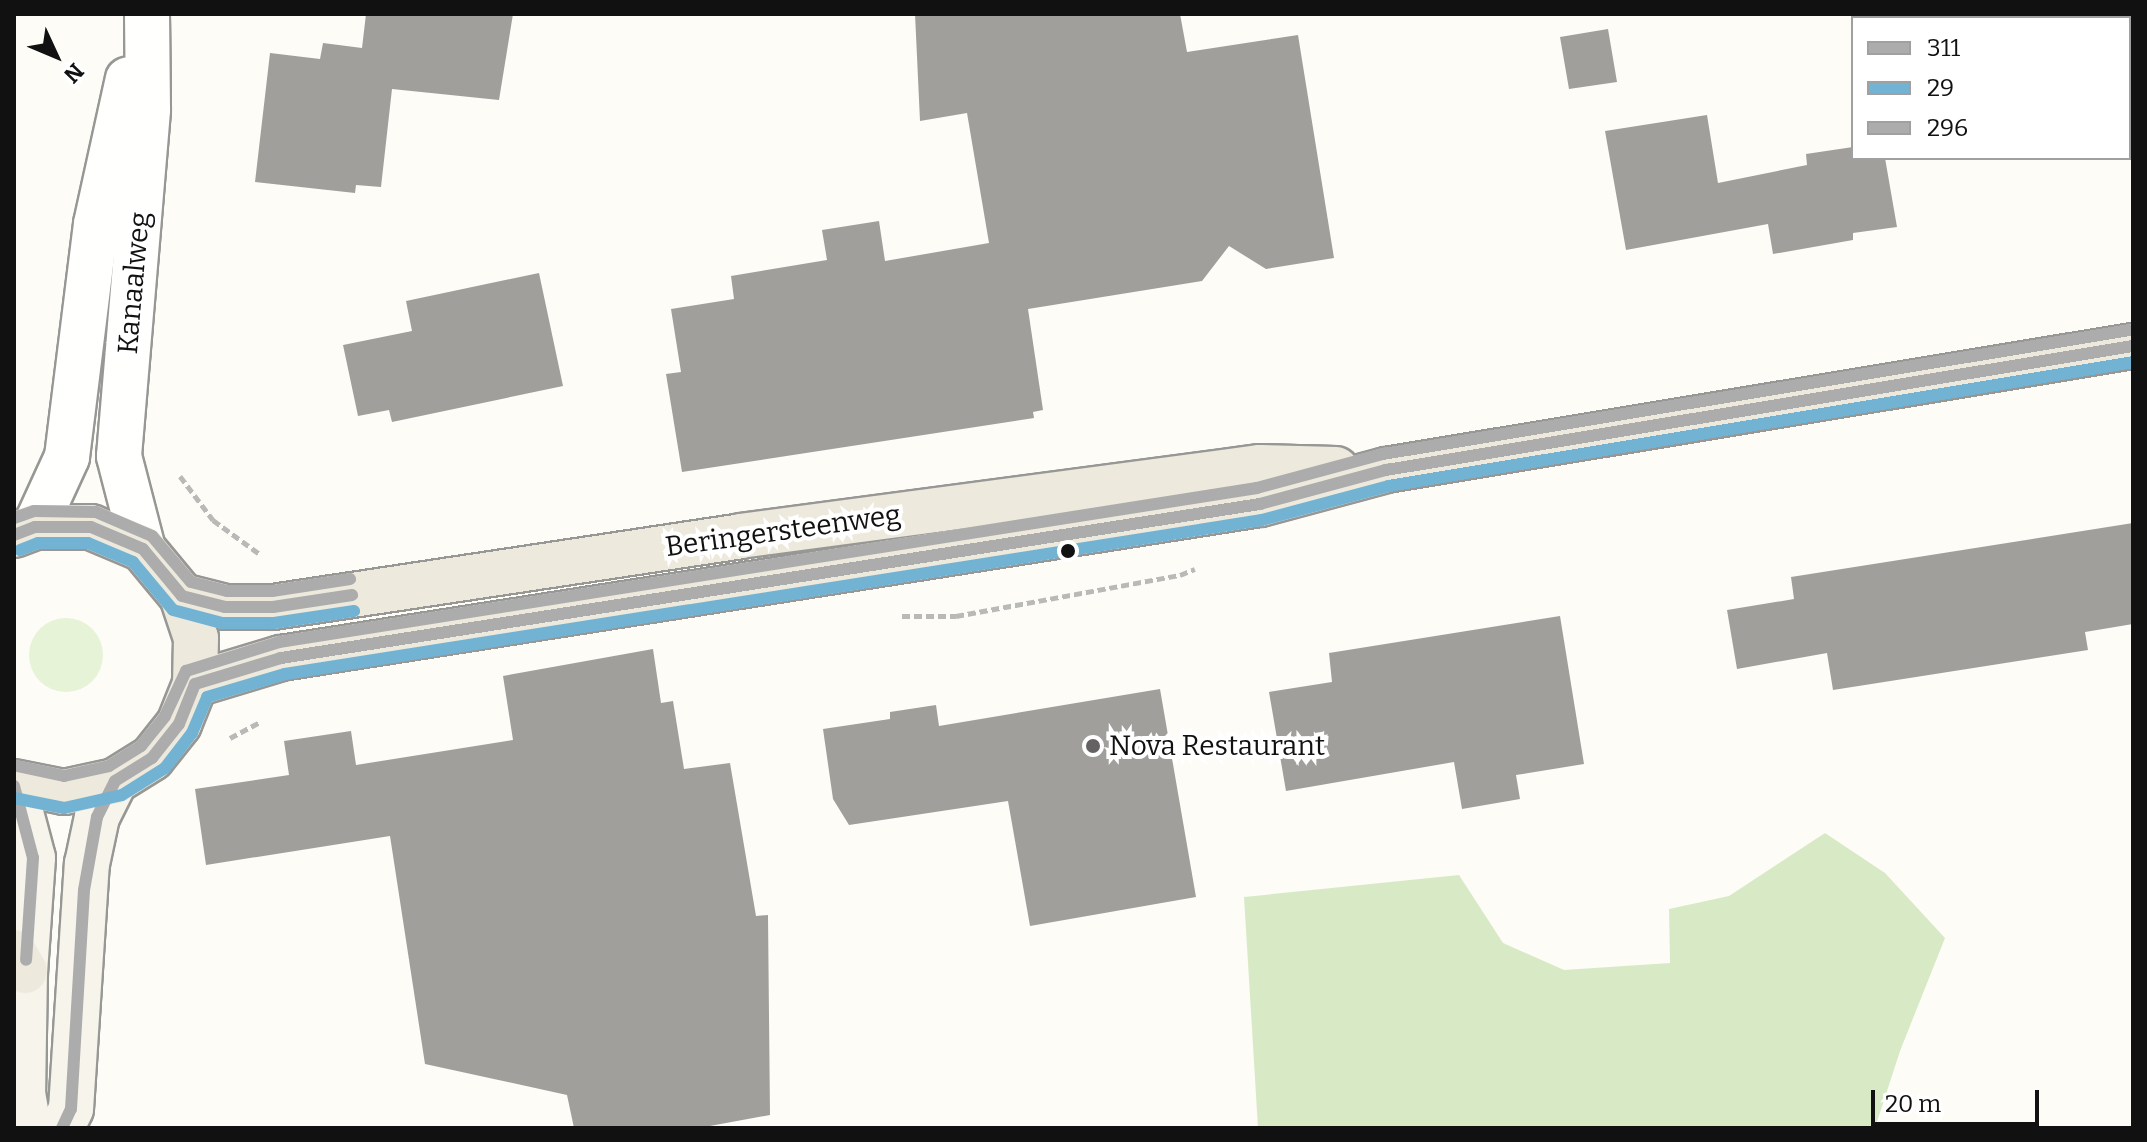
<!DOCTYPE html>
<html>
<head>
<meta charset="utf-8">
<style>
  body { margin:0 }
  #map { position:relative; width:2147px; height:1142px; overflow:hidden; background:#fdfcf7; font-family:Bitter,serif }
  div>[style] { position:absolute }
  .green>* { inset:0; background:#e7f3d7 }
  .round { border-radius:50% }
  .forest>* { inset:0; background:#d8eac5 }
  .building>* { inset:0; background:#a19f9c }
  .path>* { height:5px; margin-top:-2.5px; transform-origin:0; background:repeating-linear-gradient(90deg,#b9b9b8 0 8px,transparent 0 12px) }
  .roads { filter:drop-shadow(2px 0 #979795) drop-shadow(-2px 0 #979795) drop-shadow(0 2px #979795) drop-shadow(0 -2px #979795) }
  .tertiary>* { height:44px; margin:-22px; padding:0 22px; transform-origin:22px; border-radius:22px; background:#fffffe }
  .secondary>* { height:44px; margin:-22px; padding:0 22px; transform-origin:22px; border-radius:22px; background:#f6f4eb }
  .primary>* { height:44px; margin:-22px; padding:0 22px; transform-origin:22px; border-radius:22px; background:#ede9dc }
  .bus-1>* { height:12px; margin:-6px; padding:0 6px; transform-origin:6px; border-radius:6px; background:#acacac }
  .bus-2>* { height:12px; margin:-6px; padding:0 6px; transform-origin:6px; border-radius:6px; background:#72b3d3 }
  .bus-3>* { height:12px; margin:-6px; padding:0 6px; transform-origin:6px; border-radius:6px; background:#acacac }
  .dots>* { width:22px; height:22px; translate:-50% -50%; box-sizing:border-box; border:4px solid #fff; border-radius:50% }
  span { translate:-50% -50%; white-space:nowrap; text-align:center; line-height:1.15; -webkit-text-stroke:8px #fff; paint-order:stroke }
  .street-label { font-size:28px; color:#111 }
  .poi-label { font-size:28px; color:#111 }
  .left { translate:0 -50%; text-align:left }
  .frame { position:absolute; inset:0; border:16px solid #111; pointer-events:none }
  .legend { position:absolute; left:1851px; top:16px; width:280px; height:144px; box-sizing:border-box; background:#fff; border:2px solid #a0a0a0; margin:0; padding:10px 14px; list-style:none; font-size:24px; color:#111 }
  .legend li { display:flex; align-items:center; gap:16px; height:40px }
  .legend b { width:40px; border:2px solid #a0a0a0 }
  .north { position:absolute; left:16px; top:16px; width:80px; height:80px; -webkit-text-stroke:6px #fff; paint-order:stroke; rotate:134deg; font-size:22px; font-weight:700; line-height:32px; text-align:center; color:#111 }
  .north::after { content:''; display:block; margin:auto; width:28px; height:36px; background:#111; clip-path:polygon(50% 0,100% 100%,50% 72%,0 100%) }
  .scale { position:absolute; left:1871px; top:1090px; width:168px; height:36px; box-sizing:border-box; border:4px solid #111; border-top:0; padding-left:10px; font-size:24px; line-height:28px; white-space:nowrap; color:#111; -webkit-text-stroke:6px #fff; paint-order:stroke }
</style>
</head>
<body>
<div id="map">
  <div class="green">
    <div class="round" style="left:29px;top:618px;width:74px;height:74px"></div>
  </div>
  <div class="forest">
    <div style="clip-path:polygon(1825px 833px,1885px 873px,1945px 938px,1900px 1051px,1875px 1128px,1258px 1128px,1244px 897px,1459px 875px,1503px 943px,1564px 970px,1670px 963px,1669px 909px,1729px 896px)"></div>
  </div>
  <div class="building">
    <div style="clip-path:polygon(366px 14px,513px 14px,499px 100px,392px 89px,381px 187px,356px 185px,355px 193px,255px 182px,270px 53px,320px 59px,323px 43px,362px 48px)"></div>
    <div style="clip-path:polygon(915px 14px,1180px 14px,1187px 52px,1298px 35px,1334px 258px,1266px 269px,1229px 246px,1202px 281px,1028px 309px,1043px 410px,1033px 412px,1034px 418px,682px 472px,666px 374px,681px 372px,671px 309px,734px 299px,731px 276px,827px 260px,822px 230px,879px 221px,885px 261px,989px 243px,967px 113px,920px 121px)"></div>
    <div style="clip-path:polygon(1608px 29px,1617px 82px,1569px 89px,1560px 37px)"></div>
    <div style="clip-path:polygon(1707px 115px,1718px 183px,1807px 165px,1806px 154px,1853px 147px,1853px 158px,1885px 158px,1897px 227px,1853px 233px,1853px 240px,1773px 254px,1768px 224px,1626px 250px,1605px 131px)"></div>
    <div style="clip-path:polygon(539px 273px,563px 386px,392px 422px,389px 410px,358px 416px,343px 345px,412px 331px,406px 301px)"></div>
    <div style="clip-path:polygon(2133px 523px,2133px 624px,2085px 632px,2088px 650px,1833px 690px,1827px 653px,1737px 669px,1727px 610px,1794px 599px,1791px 577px)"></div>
    <div style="clip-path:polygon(1560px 616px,1584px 764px,1516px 775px,1520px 799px,1462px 809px,1454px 762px,1286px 791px,1269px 692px,1332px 682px,1329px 653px)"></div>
    <div style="clip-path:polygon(653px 649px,661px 703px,673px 701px,684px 769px,730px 763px,756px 916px,768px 915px,770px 1115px,699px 1128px,574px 1128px,567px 1095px,425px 1064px,390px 836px,206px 865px,195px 789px,289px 775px,284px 741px,351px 731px,356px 765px,513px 740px,503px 676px)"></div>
    <div style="clip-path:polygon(1160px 689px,1196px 897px,1030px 926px,1008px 801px,849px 825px,833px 799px,823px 729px,890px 719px,890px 712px,936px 705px,939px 726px)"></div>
  </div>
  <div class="path">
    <div style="left:180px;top:476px;width:55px;rotate:53.1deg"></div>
    <div style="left:213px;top:520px;width:59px;rotate:36.1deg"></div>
    <div style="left:902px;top:616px;width:54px"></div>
    <div style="left:956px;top:616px;width:228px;rotate:-10.4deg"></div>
    <div style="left:1180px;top:575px;width:16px;rotate:-22deg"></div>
    <div style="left:230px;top:738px;width:34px;rotate:-28deg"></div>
  </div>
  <div class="roads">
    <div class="tertiary">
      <div style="left:35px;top:527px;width:77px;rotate:-65.4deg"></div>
      <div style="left:67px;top:457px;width:235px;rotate:-82.9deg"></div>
      <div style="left:96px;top:224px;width:148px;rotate:-77.6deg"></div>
      <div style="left:143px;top:549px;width:96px;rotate:-104.5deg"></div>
      <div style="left:119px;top:456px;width:348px;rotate:-85.2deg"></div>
      <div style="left:148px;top:109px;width:95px;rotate:-90.6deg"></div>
    </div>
    <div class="secondary">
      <div style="left:14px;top:786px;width:74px;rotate:75.2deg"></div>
      <div style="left:33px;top:858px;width:113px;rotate:94deg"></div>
      <div style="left:25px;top:971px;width:122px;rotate:90.9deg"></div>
      <div style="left:23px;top:1093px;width:36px;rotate:80deg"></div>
      <div style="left:62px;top:1128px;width:21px;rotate:-65deg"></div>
      <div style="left:71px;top:1109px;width:246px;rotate:-86.3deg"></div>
      <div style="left:87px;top:864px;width:48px;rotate:-78deg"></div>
      <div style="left:97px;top:817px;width:40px;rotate:-63.4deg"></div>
    </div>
    <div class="primary">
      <div style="left:14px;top:535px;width:22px;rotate:-21deg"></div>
      <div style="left:35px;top:527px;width:56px"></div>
      <div style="left:91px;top:527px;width:56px;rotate:22.9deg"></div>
      <div style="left:143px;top:549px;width:61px;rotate:50.3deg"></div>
      <div style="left:182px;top:596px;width:44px;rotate:71.6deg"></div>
      <div style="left:196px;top:638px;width:46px;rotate:91.2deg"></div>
      <div style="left:195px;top:684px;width:43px;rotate:111.8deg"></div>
      <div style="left:179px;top:724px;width:43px;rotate:128.5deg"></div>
      <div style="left:152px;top:758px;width:44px;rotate:148.1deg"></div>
      <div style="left:115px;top:781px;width:52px;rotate:167.8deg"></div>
      <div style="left:64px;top:792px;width:51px;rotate:-168.7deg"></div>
      <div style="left:182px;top:596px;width:44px;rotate:14.3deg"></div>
      <div style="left:225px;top:607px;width:48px"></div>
      <div style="left:273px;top:607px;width:472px;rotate:-8.6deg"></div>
      <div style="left:740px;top:536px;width:525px;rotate:-7.56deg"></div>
      <div style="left:1260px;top:467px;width:76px;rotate:1.5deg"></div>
      <div style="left:195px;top:684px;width:90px;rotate:-16.8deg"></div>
      <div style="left:281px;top:658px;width:991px;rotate:-8.94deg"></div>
      <div style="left:1260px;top:504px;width:131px;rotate:-15.1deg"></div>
      <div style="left:1386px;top:470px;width:757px;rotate:-9.43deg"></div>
      <div style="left:14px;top:952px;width:22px;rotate:60deg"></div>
    </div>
  </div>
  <div class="bus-1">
    <div style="left:14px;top:535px;width:22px;rotate:-21deg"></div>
    <div style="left:35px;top:527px;width:56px"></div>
    <div style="left:91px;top:527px;width:56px;rotate:22.9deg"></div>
    <div style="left:143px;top:549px;width:61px;rotate:50.3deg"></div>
    <div style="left:182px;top:596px;width:44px;rotate:14.3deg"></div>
    <div style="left:225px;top:607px;width:48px"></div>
    <div style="left:273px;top:607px;width:80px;rotate:-8.6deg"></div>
    <div style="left:14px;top:786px;width:74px;rotate:75.2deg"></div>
    <div style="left:33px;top:858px;width:102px;rotate:93.9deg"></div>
    <div style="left:62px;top:1128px;width:21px;rotate:-65deg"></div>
    <div style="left:71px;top:1109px;width:219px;rotate:-86.6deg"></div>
    <div style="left:84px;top:890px;width:74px;rotate:-79.9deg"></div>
    <div style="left:97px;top:817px;width:40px;rotate:-63.4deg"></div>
    <div style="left:115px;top:781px;width:44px;rotate:-31.9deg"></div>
    <div style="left:152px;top:758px;width:43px;rotate:-51.5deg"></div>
    <div style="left:179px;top:724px;width:43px;rotate:-68.2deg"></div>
    <div style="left:195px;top:684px;width:90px;rotate:-16.8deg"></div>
    <div style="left:281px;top:658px;width:991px;rotate:-8.94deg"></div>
    <div style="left:1260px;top:504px;width:131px;rotate:-15.1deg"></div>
    <div style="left:1386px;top:470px;width:757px;rotate:-9.43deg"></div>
  </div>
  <div class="bus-2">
    <div style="left:20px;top:550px;width:19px;rotate:-21deg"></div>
    <div style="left:38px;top:543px;width:50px"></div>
    <div style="left:88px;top:543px;width:49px;rotate:22.9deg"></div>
    <div style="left:133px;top:562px;width:62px;rotate:50.2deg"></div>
    <div style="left:173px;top:610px;width:51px;rotate:14.9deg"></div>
    <div style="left:222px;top:623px;width:52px"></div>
    <div style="left:274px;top:623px;width:81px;rotate:-8.5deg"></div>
    <div style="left:14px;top:798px;width:51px;rotate:11.3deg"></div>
    <div style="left:64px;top:808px;width:59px;rotate:-12.6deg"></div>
    <div style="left:122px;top:795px;width:51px;rotate:-32.1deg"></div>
    <div style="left:165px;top:768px;width:44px;rotate:-52.4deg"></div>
    <div style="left:192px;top:733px;width:39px;rotate:-67deg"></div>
    <div style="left:207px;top:697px;width:81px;rotate:-16.4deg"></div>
    <div style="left:285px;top:674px;width:989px;rotate:-8.96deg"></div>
    <div style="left:1262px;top:520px;width:131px;rotate:-15deg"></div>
    <div style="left:1389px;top:486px;width:754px;rotate:-9.46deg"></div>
  </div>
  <div class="bus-3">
    <div style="left:14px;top:518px;width:21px;rotate:-19deg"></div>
    <div style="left:34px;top:511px;width:62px;rotate:0.9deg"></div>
    <div style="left:96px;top:512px;width:61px;rotate:23.2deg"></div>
    <div style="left:152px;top:536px;width:60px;rotate:49.7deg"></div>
    <div style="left:191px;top:582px;width:37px;rotate:14deg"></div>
    <div style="left:227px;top:591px;width:45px"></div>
    <div style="left:272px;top:591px;width:79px;rotate:-8.7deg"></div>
    <div style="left:17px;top:766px;width:48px;rotate:12deg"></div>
    <div style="left:64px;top:776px;width:46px;rotate:-12.5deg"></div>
    <div style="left:109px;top:766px;width:38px;rotate:-32deg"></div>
    <div style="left:141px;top:746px;width:38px;rotate:-51deg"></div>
    <div style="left:165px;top:716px;width:50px;rotate:-65deg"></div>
    <div style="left:186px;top:671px;width:97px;rotate:-17.3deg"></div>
    <div style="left:279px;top:642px;width:990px;rotate:-8.95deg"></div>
    <div style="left:1257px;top:488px;width:131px;rotate:-15.1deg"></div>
    <div style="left:1383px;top:454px;width:757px;rotate:-9.43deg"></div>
  </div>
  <div class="dots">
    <div style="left:1068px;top:551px;background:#111"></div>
    <div style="left:1093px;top:746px;background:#646362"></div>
  </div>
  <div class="street-label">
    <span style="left:134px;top:283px;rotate:-85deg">Kanaalweg</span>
    <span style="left:783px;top:531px;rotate:-8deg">Beringersteenweg</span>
  </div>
  <div class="poi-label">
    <span class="left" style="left:1109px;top:746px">Nova Restaurant</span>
  </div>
  <div class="frame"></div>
  <ul class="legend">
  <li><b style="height:10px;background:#acacac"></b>311</li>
  <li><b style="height:10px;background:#72b3d3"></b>29</li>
  <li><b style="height:10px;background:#acacac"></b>296</li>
  </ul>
  <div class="north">N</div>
  <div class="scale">20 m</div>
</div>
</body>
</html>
